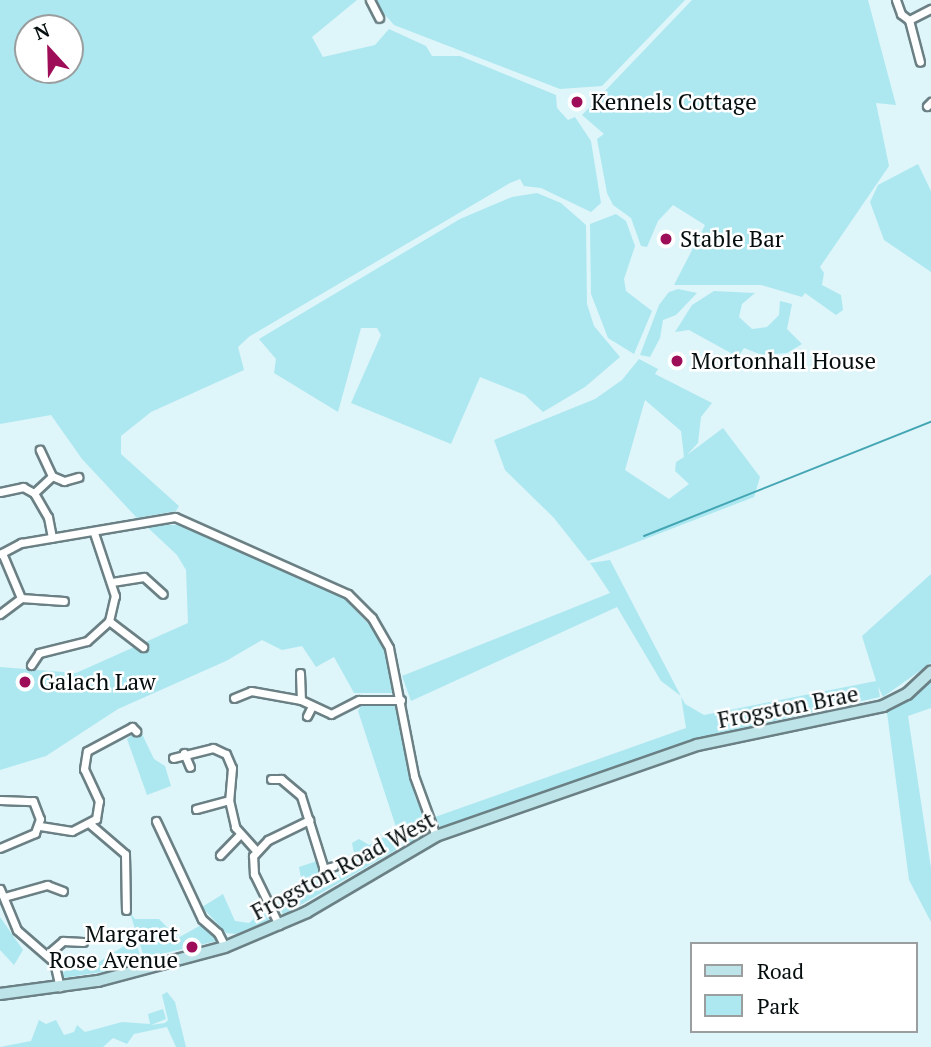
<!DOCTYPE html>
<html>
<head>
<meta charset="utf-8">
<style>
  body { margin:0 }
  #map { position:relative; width:931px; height:1047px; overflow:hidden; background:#def5f9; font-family:"PT Serif",serif }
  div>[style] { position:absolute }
  .green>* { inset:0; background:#ade8f1 }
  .stream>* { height:2px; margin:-1px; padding:0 1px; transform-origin:1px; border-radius:1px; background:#44a6b4 }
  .roads { filter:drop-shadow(2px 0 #6b8084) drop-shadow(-2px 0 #6b8084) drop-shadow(0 2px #6b8084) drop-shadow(0 -2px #6b8084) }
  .street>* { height:7px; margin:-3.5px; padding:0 3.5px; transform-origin:3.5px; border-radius:3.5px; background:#fff }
  .secondary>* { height:10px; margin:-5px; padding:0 5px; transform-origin:5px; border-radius:5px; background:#bde4e9 }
  .dots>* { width:19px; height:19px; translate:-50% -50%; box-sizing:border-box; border:4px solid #fff; border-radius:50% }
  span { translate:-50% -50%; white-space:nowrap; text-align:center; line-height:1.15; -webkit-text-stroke:5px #fff; paint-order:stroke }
  .poi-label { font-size:23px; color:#050d0e }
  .left { translate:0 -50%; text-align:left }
  .right { translate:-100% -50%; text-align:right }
  .street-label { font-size:23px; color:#050d0e }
  .legend { position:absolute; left:690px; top:942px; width:228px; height:91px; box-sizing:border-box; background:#fff; border:2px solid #9b9e9f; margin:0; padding:9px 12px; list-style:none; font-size:21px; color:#050d0e }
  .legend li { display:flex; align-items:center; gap:14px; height:35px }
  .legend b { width:35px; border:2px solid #9b9e9f }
  .north { position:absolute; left:14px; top:14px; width:70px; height:70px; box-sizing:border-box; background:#fff; border:2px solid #9b9e9f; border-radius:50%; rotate:338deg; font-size:19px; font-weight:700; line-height:28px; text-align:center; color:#050d0e }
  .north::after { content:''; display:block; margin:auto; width:24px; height:32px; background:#9e0d57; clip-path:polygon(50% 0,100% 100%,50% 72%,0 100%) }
</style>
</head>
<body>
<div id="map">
  <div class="green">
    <div style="clip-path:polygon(evenodd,0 0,357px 0,312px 37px,323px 57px,375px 45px,389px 29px,426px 46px,432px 56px,460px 56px,556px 95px,557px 108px,568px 120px,575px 117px,591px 141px,601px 203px,591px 212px,541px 188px,524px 186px,520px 179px,510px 183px,250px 336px,238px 347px,244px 370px,151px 412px,121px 436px,121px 454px,179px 506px,176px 511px,137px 518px,82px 459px,51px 415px,0 424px,0 0,28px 28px,70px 28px,70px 70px,28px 70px,28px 28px)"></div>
    <div style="clip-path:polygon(372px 0,685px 0,602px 86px,560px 89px,394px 25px)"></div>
    <div style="clip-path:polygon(692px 0,868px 0,896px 105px,876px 103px,889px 166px,820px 267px,824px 273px,822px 285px,841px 295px,843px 310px,836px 315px,805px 293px,802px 297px,761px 285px,674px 285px,705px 225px,673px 205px,658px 221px,647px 247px,641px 246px,631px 218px,613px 205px,607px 193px,597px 139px,604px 134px,582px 115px)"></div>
    <div style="clip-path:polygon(918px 164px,931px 191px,931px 272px,884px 240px,870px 202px,878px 185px)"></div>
    <div style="clip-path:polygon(537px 193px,561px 203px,586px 225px,587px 304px,594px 326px,620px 357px,585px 387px,543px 412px,525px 395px,480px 377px,451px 444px,351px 403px,381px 335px,377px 328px,361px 328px,338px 412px,274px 373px,276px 359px,259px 339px,460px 219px,512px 197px)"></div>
    <div style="clip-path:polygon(616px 214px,626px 221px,635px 246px,624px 279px,626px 291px,652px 311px,634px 354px,608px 338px,591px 294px,590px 224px)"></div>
    <div style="clip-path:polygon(678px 289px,697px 293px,676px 315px,663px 320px,660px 338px,650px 357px,640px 355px,659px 305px,669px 292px)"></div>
    <div style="clip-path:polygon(714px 291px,755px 293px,742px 304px,739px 317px,752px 329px,767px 327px,779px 315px,780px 301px,792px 304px,787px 329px,802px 344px,787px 353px,762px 355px,744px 348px,738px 357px,689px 330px,675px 332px,692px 305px)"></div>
    <div style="clip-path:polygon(evenodd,639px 359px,658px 369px,655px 374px,712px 403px,701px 417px,698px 443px,687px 455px,723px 428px,760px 477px,754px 497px,588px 561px,554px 518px,505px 470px,494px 440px,595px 399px,622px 380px,639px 359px,645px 400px,681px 431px,684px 457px,676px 462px,675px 471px,689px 484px,669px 499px,625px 470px,645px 400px)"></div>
    <div style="clip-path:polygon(145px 525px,190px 525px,341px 595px,373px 629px,388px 658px,396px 693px,354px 693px,334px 657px,316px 667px,302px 646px,282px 650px,262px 640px,226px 661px,118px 709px,46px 756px,0 770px,0 667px,76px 673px,188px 623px,186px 570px,177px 555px)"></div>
    <div style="clip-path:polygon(610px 560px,685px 704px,704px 715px,876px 681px,862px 636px,931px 574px,931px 663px,883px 697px,878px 686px,880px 697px,699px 738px,441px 828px,435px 817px,686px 728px,681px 696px,661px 681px,617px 607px,411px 701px,402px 676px,610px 593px,590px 563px)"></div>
    <div style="clip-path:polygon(931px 672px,931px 708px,908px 716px,931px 868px,931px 922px,909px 880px,886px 705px)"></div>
    <div style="clip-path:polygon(398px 705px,415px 797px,431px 832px,410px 843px,396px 827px,358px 711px,361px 706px)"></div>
    <div style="clip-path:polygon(133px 734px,142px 734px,154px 759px,165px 766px,171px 786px,147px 795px,127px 739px)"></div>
    <div style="clip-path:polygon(389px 834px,396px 850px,283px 915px,278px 902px,303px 889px,299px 867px,317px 861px,324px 878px,339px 875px,355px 858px,352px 843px,359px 839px,369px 845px)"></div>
    <div style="clip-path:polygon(223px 894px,235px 921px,249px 923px,264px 910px,269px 911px,269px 921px,236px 934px,226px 933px,202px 907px)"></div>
    <div style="clip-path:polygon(130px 913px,135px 919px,159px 919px,178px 938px,201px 925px,217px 941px,161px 954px,136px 966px,143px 954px)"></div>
    <div style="clip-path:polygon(0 917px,23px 950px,14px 965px,0 950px)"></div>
    <div style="clip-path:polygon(135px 939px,140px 955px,134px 967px,63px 978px,62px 973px,84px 961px,91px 967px)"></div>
    <div style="clip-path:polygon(167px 992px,175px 1002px,186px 1047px,176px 1047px,167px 1027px,134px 1034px,127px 1044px,113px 1038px,103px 1047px,0 1047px,31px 1041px,39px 1020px,46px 1024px,56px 1020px,64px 1035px,74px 1032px,77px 1025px,85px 1032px,122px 1022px,150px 1024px,148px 1014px,163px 1009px,166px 1019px,151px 1025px,165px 1023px,168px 1020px,162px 995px)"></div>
  </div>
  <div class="stream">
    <div style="left:644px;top:536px;width:309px;rotate:-21.7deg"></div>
  </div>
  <div class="roads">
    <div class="street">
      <div style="left:370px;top:0;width:20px;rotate:63deg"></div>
      <div style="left:896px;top:0;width:15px;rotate:70deg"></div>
      <div style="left:901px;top:14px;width:10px;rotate:37deg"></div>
      <div style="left:909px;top:20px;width:43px;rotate:75.3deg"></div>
      <div style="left:909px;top:20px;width:25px;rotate:-27deg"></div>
      <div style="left:927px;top:106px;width:6px;rotate:-45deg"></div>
      <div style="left:52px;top:476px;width:13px;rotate:23deg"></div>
      <div style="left:64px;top:481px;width:15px;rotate:-16deg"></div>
      <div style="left:0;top:492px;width:24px;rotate:-12deg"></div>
      <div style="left:23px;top:487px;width:13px;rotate:29deg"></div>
      <div style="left:34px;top:493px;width:28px;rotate:60deg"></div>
      <div style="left:48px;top:517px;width:21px;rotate:79deg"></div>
      <div style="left:34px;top:493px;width:25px;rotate:-43deg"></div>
      <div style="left:52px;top:476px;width:29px;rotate:-115deg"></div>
      <div style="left:2px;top:553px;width:49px;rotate:67.1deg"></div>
      <div style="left:0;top:554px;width:24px;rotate:-28deg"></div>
      <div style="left:21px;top:543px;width:156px;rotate:-9.6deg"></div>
      <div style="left:175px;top:517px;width:189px;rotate:24deg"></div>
      <div style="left:348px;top:594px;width:34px;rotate:45deg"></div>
      <div style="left:372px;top:618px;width:34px;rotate:60deg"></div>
      <div style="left:389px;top:648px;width:130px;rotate:78.9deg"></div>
      <div style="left:414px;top:776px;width:64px;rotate:69.9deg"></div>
      <div style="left:112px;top:582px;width:32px;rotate:-9deg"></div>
      <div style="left:144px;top:577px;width:25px;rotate:42deg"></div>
      <div style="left:0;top:614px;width:26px;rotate:-37deg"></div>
      <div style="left:21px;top:598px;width:43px;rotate:4deg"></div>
      <div style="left:109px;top:621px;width:43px;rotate:37.4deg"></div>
      <div style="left:31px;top:665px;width:14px;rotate:-56deg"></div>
      <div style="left:39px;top:653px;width:49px;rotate:-14deg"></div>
      <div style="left:87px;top:641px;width:30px;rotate:-42deg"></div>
      <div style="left:109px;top:621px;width:26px;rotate:-77deg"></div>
      <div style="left:115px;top:596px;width:66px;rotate:-108.4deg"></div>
      <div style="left:300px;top:673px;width:27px;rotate:88deg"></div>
      <div style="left:234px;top:698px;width:18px;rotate:-22deg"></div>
      <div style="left:251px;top:691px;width:51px;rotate:10.2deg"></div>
      <div style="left:301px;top:700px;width:33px;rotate:25deg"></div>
      <div style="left:331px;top:714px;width:31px;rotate:-27deg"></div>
      <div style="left:359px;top:700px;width:42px"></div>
      <div style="left:307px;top:716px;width:11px;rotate:-63deg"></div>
      <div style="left:184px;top:753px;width:15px;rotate:67deg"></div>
      <div style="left:173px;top:758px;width:41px;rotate:-14deg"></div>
      <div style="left:213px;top:748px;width:14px;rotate:25deg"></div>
      <div style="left:226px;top:754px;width:15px;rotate:67deg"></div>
      <div style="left:232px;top:768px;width:32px;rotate:95deg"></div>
      <div style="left:229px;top:800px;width:28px;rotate:77deg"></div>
      <div style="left:235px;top:827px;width:30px;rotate:48deg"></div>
      <div style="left:271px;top:779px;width:10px"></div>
      <div style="left:281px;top:779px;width:26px;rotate:40deg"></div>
      <div style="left:301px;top:796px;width:84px;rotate:72.6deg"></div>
      <div style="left:0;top:800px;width:33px;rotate:2deg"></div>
      <div style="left:33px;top:801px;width:19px;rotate:69deg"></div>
      <div style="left:40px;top:819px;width:15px;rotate:110deg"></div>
      <div style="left:35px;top:833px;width:38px;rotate:157deg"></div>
      <div style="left:196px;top:809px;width:34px;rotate:-15deg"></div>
      <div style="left:156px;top:821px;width:108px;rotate:64.9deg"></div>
      <div style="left:202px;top:919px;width:21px;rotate:41deg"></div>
      <div style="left:218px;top:933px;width:16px;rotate:63deg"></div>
      <div style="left:90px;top:824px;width:46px;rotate:40.6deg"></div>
      <div style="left:125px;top:854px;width:56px;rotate:89deg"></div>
      <div style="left:40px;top:826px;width:32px;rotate:9deg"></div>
      <div style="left:72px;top:831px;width:27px;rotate:-27deg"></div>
      <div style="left:96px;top:819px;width:18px;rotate:-81deg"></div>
      <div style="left:99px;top:801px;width:35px;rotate:-115deg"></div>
      <div style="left:84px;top:769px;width:18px;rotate:-81deg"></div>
      <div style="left:87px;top:751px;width:51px;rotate:-28.1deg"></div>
      <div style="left:132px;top:727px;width:6px;rotate:45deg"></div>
      <div style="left:220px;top:855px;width:28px;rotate:-46deg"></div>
      <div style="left:323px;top:869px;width:11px;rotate:-15deg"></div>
      <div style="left:0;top:889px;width:44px;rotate:67.5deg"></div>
      <div style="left:17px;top:930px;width:49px;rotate:40.9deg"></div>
      <div style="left:54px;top:962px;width:26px;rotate:77deg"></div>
      <div style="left:4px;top:897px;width:45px;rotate:-15.6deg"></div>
      <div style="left:47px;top:885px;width:17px;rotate:21deg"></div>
      <div style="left:279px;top:925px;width:57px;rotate:-116.1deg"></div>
      <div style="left:254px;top:874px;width:18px;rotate:-93deg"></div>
      <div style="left:253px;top:856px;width:22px;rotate:-47deg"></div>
      <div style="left:268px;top:840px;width:46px;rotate:-26deg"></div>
      <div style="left:48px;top:954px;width:20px;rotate:-41deg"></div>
      <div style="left:63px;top:941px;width:20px;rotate:3deg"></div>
    </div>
    <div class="secondary">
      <div style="left:0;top:994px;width:99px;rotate:-7.6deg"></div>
      <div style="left:98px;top:981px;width:131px;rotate:-15deg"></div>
      <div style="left:225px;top:947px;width:89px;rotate:-23.1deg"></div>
      <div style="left:307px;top:912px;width:150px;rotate:-30.5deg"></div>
      <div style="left:436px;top:836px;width:276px;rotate:-19.2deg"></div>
      <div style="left:697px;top:745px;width:190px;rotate:-11.8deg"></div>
      <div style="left:883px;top:706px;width:27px;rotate:-27deg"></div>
      <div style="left:907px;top:694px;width:33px;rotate:-43deg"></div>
    </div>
  </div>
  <div class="dots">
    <div style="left:577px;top:102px;background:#9e0d57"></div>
    <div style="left:666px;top:239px;background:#9e0d57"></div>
    <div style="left:677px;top:361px;background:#9e0d57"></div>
    <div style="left:25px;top:682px;background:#9e0d57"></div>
    <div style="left:192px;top:947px;background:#9e0d57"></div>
  </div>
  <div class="poi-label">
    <span class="left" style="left:591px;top:102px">Kennels Cottage</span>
    <span class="left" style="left:680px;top:239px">Stable Bar</span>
    <span class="left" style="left:691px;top:361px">Mortonhall House</span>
    <span class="left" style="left:39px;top:682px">Galach Law</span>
    <span class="right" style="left:178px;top:947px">Margaret<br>Rose Avenue</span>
  </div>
  <div class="street-label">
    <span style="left:788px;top:707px;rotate:-11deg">Frogston Brae</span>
    <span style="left:343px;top:866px;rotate:-28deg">Frogston Road West</span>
  </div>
  <ul class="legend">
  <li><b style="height:9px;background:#bde4e9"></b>Road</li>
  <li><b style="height:19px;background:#ade8f1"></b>Park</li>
  </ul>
  <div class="north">N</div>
</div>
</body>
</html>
